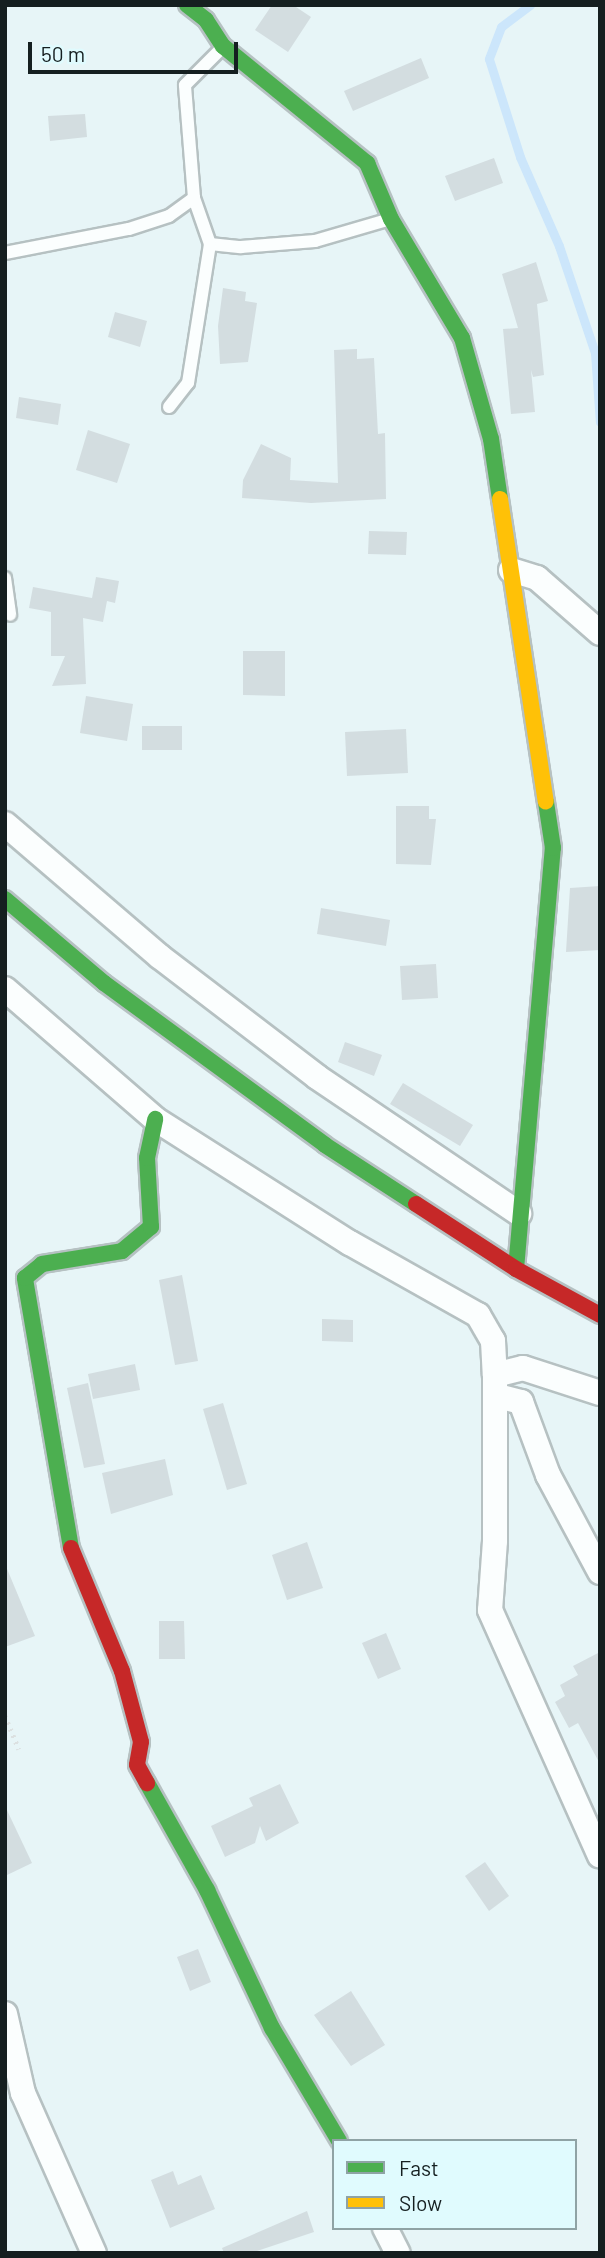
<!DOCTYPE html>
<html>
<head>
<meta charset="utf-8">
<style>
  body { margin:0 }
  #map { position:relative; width:605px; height:2258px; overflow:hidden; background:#e7f5f7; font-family:Barlow,sans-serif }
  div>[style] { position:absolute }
  .stream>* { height:9px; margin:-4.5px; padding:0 4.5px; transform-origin:4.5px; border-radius:4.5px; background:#cce6fb }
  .building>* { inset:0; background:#d3dde0 }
  .path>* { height:4.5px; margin-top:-2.25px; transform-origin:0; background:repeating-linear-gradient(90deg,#dce1e1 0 2px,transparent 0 7px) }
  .roads { filter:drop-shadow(2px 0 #b6c1c2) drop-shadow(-2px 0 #b6c1c2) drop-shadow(0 2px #b6c1c2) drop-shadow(0 -2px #b6c1c2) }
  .lane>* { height:12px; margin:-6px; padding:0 6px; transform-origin:6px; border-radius:6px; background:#fbfefe }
  .street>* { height:24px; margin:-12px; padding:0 12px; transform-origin:12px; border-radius:12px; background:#fbfefe }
  .fast>* { height:16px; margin:-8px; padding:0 8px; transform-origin:8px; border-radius:8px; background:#4caf50 }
  .slow>* { height:16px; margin:-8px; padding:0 8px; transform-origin:8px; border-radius:8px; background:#ffc107 }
  .jam>* { height:16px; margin:-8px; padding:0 8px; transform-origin:8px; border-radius:8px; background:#c62828 }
  span { translate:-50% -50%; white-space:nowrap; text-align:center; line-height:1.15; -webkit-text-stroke:5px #e0fbfe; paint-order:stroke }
  .frame { position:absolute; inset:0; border:7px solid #151f20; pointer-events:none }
  .legend { position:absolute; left:332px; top:2139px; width:245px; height:91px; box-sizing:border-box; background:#e0fbfe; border:2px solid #8fa3a5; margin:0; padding:9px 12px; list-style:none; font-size:21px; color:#151f20 }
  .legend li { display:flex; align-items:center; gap:14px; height:35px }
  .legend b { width:35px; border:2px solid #8fa3a5 }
  .scale { position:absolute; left:28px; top:42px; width:210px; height:32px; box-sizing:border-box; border:4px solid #151f20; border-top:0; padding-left:9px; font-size:21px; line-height:24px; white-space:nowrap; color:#151f20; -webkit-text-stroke:5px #e0fbfe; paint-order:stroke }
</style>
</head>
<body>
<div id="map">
  <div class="stream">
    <div style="left:530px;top:5px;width:36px;rotate:143deg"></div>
    <div style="left:501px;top:27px;width:34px;rotate:111deg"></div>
    <div style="left:489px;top:59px;width:103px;rotate:72.4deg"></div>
    <div style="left:520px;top:157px;width:97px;rotate:66.3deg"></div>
    <div style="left:559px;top:246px;width:113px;rotate:71.4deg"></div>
    <div style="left:595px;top:353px;width:69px;rotate:85.9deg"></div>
  </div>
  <div class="building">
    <div style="clip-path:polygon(272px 5px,293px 5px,311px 17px,288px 52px,255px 30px)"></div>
    <div style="clip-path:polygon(421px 58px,429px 78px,353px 111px,344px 91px)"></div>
    <div style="clip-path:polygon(85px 114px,87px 137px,50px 141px,48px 116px)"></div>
    <div style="clip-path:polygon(494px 158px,503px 183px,455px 201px,445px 176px)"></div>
    <div style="clip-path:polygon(536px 262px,548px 301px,537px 304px,544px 375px,533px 377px,531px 370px,535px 412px,511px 414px,503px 329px,518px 328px,502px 274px)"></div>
    <div style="clip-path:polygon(223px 288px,246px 292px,245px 301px,257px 303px,248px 362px,220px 364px,218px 326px)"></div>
    <div style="clip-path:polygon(115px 312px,147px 321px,140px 347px,108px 337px)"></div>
    <div style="clip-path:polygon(357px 349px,357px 359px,374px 358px,378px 434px,385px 433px,386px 499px,311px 503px,242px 498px,243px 480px,261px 444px,291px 458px,290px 480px,338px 483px,334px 350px)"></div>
    <div style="clip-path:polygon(19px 397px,61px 404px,58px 425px,16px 418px)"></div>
    <div style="clip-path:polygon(88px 430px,130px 444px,117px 483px,76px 470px)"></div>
    <div style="clip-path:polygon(369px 531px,407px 532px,406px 555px,368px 554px)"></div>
    <div style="clip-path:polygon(96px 577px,119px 581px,115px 603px,107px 601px,103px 622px,83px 618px,86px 684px,52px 686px,65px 656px,51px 656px,51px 612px,29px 608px,33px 587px,92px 598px)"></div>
    <div style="clip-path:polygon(243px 651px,285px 651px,285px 696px,243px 695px)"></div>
    <div style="clip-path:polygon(86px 696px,133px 704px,127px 741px,80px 733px)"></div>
    <div style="clip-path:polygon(142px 726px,182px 726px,182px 750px,142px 750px)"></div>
    <div style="clip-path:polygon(406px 729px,408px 773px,347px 776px,345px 732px)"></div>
    <div style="clip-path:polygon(396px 806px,429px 806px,429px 819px,436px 819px,431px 865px,396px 864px)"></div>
    <div style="clip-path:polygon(600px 886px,600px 950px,566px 952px,570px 888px)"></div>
    <div style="clip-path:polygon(321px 908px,390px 920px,386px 946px,317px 934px)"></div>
    <div style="clip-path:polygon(436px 964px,438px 998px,402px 1000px,400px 966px)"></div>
    <div style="clip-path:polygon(345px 1042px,382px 1055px,374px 1076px,338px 1062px)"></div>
    <div style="clip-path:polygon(403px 1083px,473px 1125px,460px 1146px,390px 1104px)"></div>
    <div style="clip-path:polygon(182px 1275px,198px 1361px,175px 1365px,159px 1280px)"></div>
    <div style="clip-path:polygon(322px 1319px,353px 1320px,353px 1342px,322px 1341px)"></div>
    <div style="clip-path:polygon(135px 1364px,140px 1390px,93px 1399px,88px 1374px)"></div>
    <div style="clip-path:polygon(88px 1383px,105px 1464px,84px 1468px,67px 1388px)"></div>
    <div style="clip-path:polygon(223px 1403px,247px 1484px,227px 1490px,203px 1409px)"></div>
    <div style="clip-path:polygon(165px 1459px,173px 1495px,111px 1514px,102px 1473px)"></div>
    <div style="clip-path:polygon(307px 1542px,323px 1588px,287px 1600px,272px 1555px)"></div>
    <div style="clip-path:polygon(5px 1564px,35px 1636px,5px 1647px)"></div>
    <div style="clip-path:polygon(159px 1621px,184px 1621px,185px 1659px,159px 1659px)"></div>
    <div style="clip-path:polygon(386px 1633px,401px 1669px,378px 1679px,362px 1643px)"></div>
    <div style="clip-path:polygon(600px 1652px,600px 1764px,578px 1723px,569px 1728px,555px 1702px,565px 1696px,560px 1685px,578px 1675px,573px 1666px)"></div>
    <div style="clip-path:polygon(280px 1784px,299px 1823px,266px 1841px,260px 1826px,255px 1843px,225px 1857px,211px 1826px,253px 1806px,249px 1798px)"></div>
    <div style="clip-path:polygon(5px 1806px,32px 1863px,5px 1876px)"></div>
    <div style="clip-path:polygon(485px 1862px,509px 1896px,489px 1911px,465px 1876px)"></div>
    <div style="clip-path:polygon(198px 1949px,211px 1982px,190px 1991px,177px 1957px)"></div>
    <div style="clip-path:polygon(351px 1991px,385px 2045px,351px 2066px,314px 2015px)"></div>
    <div style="clip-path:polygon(173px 2171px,178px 2185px,201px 2175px,215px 2209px,170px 2228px,151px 2180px)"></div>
    <div style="clip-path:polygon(307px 2211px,314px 2232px,251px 2253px,224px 2253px,222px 2248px)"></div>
  </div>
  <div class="path">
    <div style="left:5px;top:1716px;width:36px;rotate:67deg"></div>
  </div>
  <div class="roads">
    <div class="lane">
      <div style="left:210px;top:244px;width:31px;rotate:6deg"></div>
      <div style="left:241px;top:247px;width:74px;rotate:-4.6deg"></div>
      <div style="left:315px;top:241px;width:75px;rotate:-16.3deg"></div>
      <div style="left:5px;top:253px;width:126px;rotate:-11deg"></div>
      <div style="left:129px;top:229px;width:42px;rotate:-18deg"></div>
      <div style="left:169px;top:216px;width:31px;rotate:-36deg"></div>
      <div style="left:194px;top:198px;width:113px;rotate:-94.6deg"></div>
      <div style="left:185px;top:85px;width:54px;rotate:-45deg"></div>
      <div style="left:169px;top:407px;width:31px;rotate:-52deg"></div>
      <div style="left:188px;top:383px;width:141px;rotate:-81deg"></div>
      <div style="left:210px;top:244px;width:49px;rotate:-109.2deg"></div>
      <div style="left:5px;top:578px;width:37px;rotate:82deg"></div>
    </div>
    <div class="street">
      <div style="left:511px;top:570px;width:27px;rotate:17deg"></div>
      <div style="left:537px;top:578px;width:84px;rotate:41.1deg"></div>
      <div style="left:5px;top:824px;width:203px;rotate:40.6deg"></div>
      <div style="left:159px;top:956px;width:199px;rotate:37.4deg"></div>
      <div style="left:317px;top:1077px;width:244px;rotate:34deg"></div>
      <div style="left:5px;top:989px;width:198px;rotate:40.9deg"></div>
      <div style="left:155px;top:1119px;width:231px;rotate:32.5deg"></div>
      <div style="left:350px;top:1243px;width:147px;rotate:29.4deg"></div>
      <div style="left:478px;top:1315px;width:30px;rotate:60deg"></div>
      <div style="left:493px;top:1341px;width:34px;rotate:87deg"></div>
      <div style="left:600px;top:1393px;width:81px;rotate:-162deg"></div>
      <div style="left:523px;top:1368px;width:29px;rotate:166deg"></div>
      <div style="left:495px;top:1375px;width:166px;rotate:90deg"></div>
      <div style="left:495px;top:1541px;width:69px;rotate:94.1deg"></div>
      <div style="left:490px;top:1610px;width:269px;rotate:65.9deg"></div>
      <div style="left:498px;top:1396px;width:24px;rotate:15deg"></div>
      <div style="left:521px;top:1402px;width:78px;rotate:69.7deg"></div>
      <div style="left:548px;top:1475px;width:110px;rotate:61.8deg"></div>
      <div style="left:5px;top:2014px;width:81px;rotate:77.2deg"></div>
      <div style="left:23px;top:2093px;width:175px;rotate:66.1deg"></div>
      <div style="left:385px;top:2228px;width:28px;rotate:63deg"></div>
    </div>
    <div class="fast">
      <div style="left:187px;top:5px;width:24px;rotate:38deg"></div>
      <div style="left:206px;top:20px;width:31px;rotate:57deg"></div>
      <div style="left:223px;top:46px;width:186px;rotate:39.1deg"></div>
      <div style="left:367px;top:163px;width:61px;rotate:66.8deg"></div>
      <div style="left:391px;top:219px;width:139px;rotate:59.2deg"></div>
      <div style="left:462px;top:338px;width:105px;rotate:74deg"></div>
      <div style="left:491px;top:439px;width:61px;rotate:81.5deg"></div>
      <div style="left:5px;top:899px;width:130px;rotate:40.3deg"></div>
      <div style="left:104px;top:983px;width:274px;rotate:36.2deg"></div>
      <div style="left:325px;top:1145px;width:108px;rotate:33deg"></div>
      <div style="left:516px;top:1269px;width:423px;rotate:-85deg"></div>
      <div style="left:553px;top:848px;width:47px;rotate:-98.7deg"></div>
      <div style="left:71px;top:1548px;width:274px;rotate:-99.7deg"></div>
      <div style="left:25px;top:1278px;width:22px;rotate:-39deg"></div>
      <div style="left:42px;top:1264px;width:81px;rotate:-9.2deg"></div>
      <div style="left:122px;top:1251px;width:38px;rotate:-40deg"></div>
      <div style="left:151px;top:1227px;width:69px;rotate:-93.3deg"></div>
      <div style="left:147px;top:1158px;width:40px;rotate:-78deg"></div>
      <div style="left:147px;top:1783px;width:123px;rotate:60.7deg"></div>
      <div style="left:207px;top:1890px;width:153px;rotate:64.8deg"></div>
      <div style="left:272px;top:2028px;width:131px;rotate:59.3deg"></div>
    </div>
    <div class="slow">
      <div style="left:500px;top:499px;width:306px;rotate:81.4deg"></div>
    </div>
    <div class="jam">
      <div style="left:416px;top:1204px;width:119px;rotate:33deg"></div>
      <div style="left:516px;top:1269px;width:96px;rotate:28.7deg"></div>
      <div style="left:71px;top:1548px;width:133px;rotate:67.5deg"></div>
      <div style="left:122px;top:1671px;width:73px;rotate:75deg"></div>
      <div style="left:141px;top:1742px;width:23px;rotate:100deg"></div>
      <div style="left:137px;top:1765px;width:21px;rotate:61deg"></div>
    </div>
  </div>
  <div class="frame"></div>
  <ul class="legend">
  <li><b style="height:9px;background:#4caf50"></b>Fast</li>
  <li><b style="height:9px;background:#ffc107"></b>Slow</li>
  </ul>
  <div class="scale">50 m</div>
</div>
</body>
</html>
